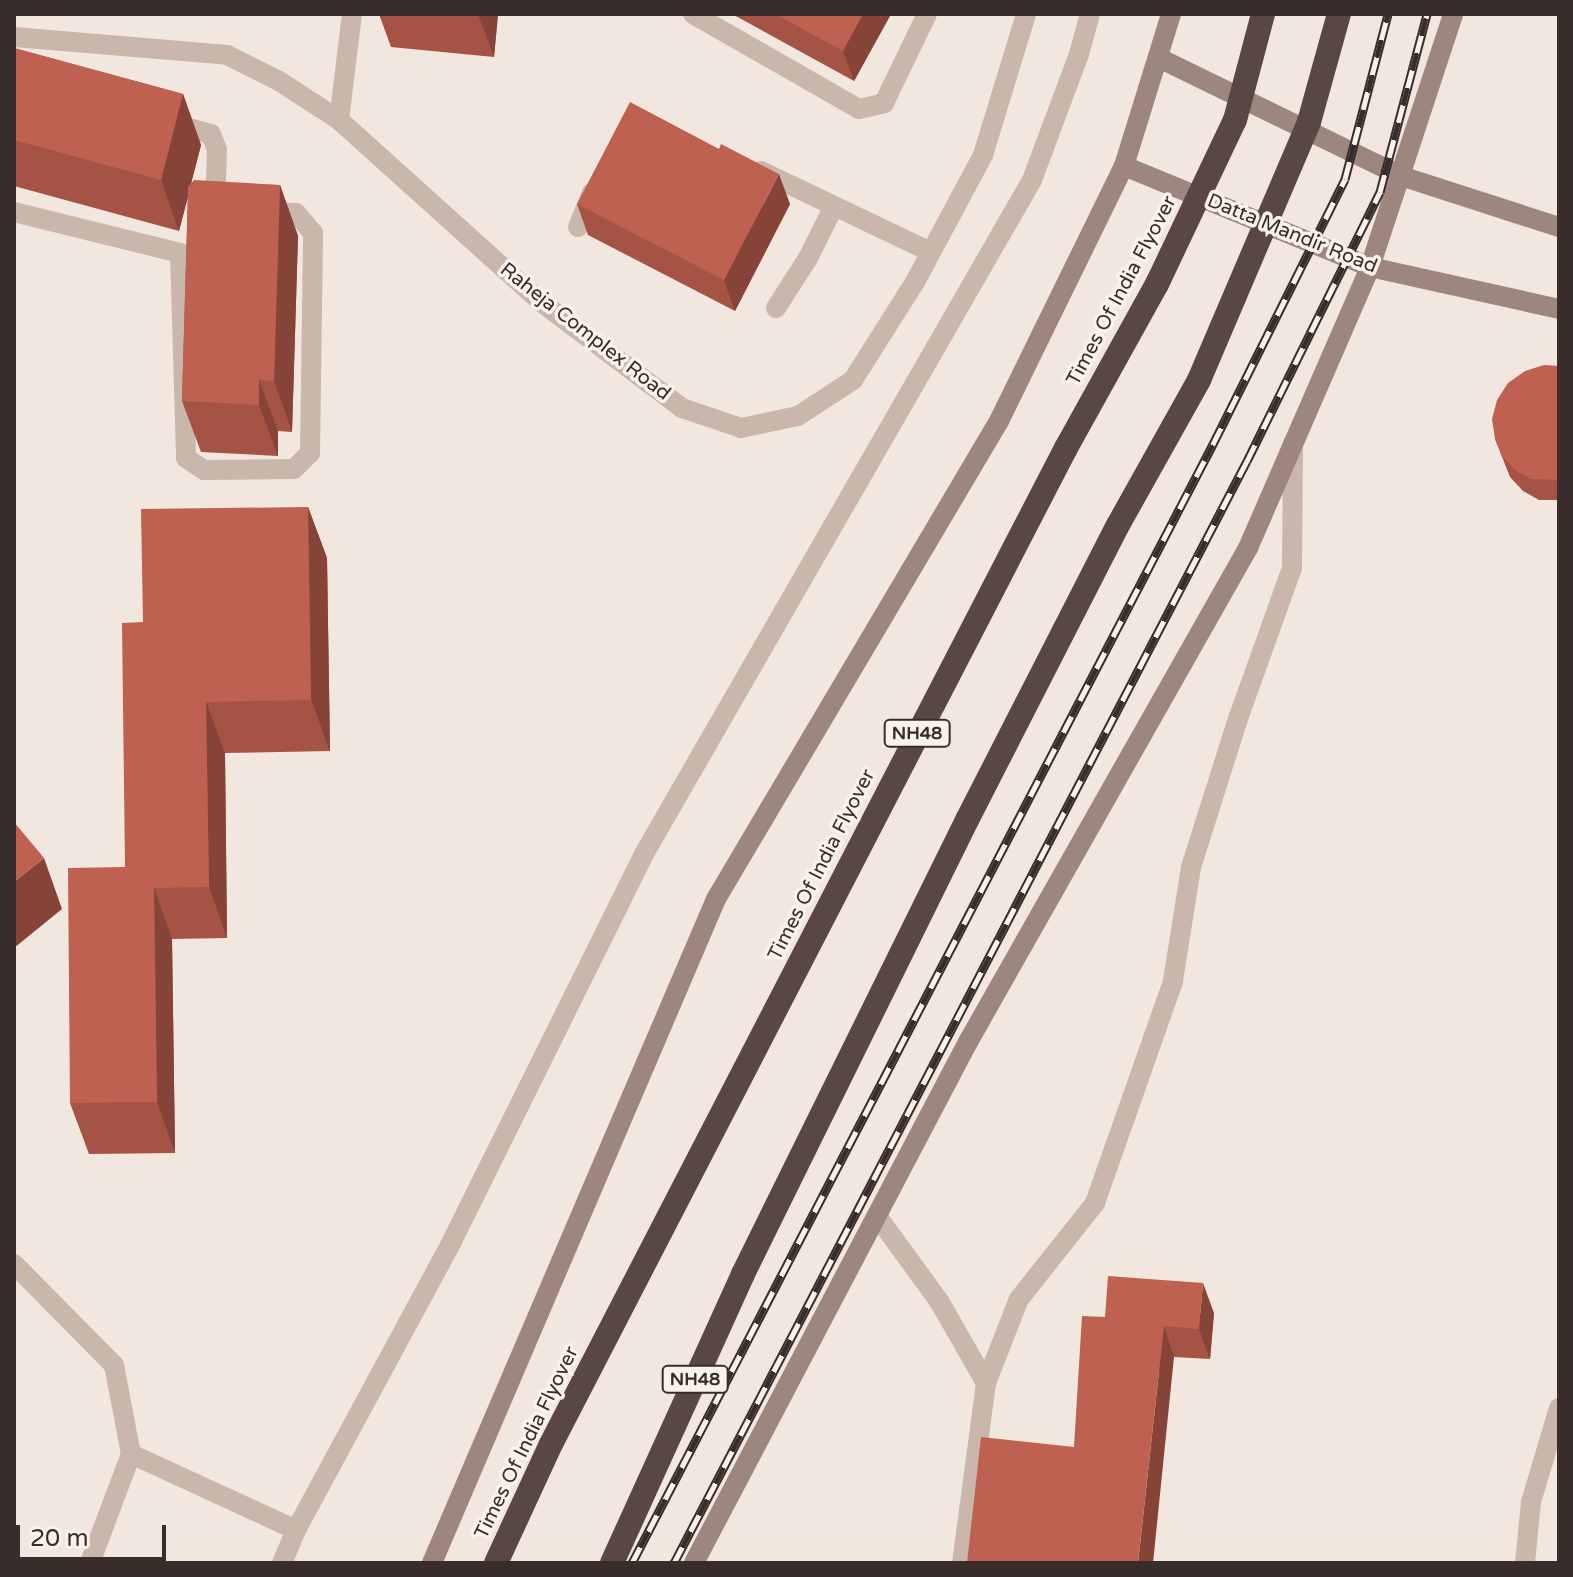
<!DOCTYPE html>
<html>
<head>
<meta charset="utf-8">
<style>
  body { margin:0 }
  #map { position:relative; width:1573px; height:1577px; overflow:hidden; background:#f2e7df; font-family:"Varela Round",sans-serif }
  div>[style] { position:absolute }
  .lane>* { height:20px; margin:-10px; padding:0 10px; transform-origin:10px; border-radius:10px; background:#c9b7ac }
  .street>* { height:20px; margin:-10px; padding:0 10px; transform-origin:10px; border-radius:10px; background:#c9b7ac }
  .secondary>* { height:20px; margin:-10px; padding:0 10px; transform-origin:10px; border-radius:10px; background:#9d867d }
  .highway>* { height:24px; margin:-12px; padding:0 12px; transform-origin:12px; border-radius:12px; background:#584742 }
  .rail>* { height:9px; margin-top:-4.5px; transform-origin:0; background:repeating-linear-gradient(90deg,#f9f2ec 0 18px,#382d2a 0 36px); box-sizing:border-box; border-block:2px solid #382d2a }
  .highway-bridge>* { height:24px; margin:-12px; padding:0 12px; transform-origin:12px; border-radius:12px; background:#584742 }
  .wall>* { inset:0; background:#a45345 }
  .shaded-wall>* { inset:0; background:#864438 }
  .building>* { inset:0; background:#bf6150 }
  span { translate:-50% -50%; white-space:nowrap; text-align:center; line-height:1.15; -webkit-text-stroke:7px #f9f2ec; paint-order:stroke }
  .shield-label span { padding:2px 6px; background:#f9f2ec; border:2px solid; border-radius:6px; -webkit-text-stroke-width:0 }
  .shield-label { font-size:18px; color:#382d2a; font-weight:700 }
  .street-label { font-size:20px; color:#382d2a }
  .frame { position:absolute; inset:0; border:16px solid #382d2a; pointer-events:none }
  .scale { position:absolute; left:16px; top:1525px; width:150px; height:36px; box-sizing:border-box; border:4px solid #382d2a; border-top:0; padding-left:10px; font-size:24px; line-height:28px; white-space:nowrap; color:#382d2a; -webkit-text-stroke:6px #f9f2ec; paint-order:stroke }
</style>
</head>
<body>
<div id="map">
  <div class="lane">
    <div style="left:14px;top:1264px;width:142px;rotate:45.3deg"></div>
    <div style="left:114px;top:1365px;width:91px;rotate:79.2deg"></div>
    <div style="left:131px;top:1454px;width:182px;rotate:24.7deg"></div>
    <div style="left:90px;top:1563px;width:116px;rotate:-69.4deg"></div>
    <div style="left:282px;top:1563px;width:36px;rotate:-67deg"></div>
    <div style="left:296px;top:1530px;width:328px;rotate:-61.6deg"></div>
    <div style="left:452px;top:1241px;width:432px;rotate:-63.6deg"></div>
    <div style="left:644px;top:854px;width:778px;rotate:-60.07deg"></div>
    <div style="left:1032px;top:180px;width:134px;rotate:-69.5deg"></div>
    <div style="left:1079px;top:54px;width:41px;rotate:-74.6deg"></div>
    <div style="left:1525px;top:1563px;width:61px;rotate:-84.4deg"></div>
    <div style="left:1531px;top:1502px;width:98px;rotate:-73.4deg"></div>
  </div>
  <div class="street">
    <div style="left:693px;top:14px;width:191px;rotate:29.8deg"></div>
    <div style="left:859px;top:109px;width:26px;rotate:-13deg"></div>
    <div style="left:884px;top:103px;width:99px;rotate:-64.2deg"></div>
    <div style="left:14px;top:37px;width:214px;rotate:4.8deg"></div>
    <div style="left:227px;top:55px;width:58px;rotate:26.6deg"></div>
    <div style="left:279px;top:81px;width:72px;rotate:33deg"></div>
    <div style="left:339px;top:120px;width:272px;rotate:42deg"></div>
    <div style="left:541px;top:302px;width:176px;rotate:36.9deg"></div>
    <div style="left:682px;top:408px;width:62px;rotate:18.7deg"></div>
    <div style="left:741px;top:428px;width:58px;rotate:-11.9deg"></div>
    <div style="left:798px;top:416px;width:66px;rotate:-33.2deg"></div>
    <div style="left:853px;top:380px;width:116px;rotate:-57.7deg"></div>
    <div style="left:915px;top:282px;width:144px;rotate:-61.8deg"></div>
    <div style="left:983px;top:155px;width:147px;rotate:-73deg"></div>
    <div style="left:339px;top:120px;width:107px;rotate:-83deg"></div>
    <div style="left:170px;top:123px;width:42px;rotate:15deg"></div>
    <div style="left:211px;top:134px;width:17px;rotate:69deg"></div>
    <div style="left:217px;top:150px;width:57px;rotate:92deg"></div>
    <div style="left:761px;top:171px;width:188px;rotate:25.5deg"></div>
    <div style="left:14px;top:212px;width:171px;rotate:13.9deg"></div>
    <div style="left:180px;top:253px;width:205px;rotate:88.3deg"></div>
    <div style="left:186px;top:458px;width:22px;rotate:34deg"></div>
    <div style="left:204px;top:470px;width:90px;rotate:-0.6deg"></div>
    <div style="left:294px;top:469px;width:23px;rotate:-45deg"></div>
    <div style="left:310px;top:453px;width:220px;rotate:-89.2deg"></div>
    <div style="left:313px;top:233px;width:26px;rotate:-130deg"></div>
    <div style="left:296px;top:213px;width:30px;rotate:-178deg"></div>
    <div style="left:578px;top:227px;width:37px;rotate:-68deg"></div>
    <div style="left:776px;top:308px;width:59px;rotate:-57.4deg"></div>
    <div style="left:808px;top:258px;width:58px;rotate:-63.4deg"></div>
    <div style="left:877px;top:1216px;width:105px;rotate:53.9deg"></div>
    <div style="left:939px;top:1301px;width:95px;rotate:60.2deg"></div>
    <div style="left:962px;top:1563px;width:182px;rotate:-82.4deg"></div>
    <div style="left:986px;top:1383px;width:90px;rotate:-68.6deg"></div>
    <div style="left:1019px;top:1299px;width:122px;rotate:-51.6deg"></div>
    <div style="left:1095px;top:1203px;width:235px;rotate:-70.6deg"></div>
    <div style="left:1173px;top:981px;width:115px;rotate:-81deg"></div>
    <div style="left:1191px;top:867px;width:158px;rotate:-72.4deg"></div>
    <div style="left:1239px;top:716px;width:157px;rotate:-70.3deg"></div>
    <div style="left:1292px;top:568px;width:125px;rotate:-89.5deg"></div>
  </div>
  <div class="secondary">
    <div style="left:1159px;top:58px;width:269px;rotate:26deg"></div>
    <div style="left:1401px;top:176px;width:166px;rotate:17.9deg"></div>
    <div style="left:1124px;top:166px;width:266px;rotate:22.3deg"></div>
    <div style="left:1370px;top:267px;width:194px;rotate:12.5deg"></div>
    <div style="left:432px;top:1563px;width:722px;rotate:-66.84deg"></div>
    <div style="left:716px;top:899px;width:555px;rotate:-59.37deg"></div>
    <div style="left:999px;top:421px;width:284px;rotate:-63.9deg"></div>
    <div style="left:1124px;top:166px;width:159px;rotate:-72.8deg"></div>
    <div style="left:694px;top:1563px;width:589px;rotate:-62.26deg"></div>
    <div style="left:968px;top:1042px;width:568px;rotate:-60.46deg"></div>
    <div style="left:1248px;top:548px;width:306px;rotate:-66.5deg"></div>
    <div style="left:1370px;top:267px;width:266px;rotate:-71.8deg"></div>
  </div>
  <div class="highway">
    <div style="left:496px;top:1563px;width:131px;rotate:-65.2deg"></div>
    <div style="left:612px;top:1563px;width:317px;rotate:-65.6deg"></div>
  </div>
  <div class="rail">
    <div style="left:632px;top:1563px;width:1261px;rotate:-62.56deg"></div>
    <div style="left:1213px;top:444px;width:296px;rotate:-63.5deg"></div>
    <div style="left:1345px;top:179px;width:171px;rotate:-75.4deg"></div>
    <div style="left:674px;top:1563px;width:1242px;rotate:-62.53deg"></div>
    <div style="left:1247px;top:461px;width:300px;rotate:-63.7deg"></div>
    <div style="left:1380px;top:192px;width:184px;rotate:-75.2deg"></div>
  </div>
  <div class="highway-bridge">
    <div style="left:743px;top:1274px;width:506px;rotate:-63.74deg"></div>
    <div style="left:967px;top:820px;width:331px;rotate:-62.9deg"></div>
    <div style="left:1118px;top:525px;width:166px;rotate:-60.8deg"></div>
    <div style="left:1199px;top:380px;width:280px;rotate:-66.9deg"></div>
    <div style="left:1309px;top:122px;width:112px;rotate:-74.5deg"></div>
    <div style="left:551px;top:1444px;width:1121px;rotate:-62.66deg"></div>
    <div style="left:1066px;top:448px;width:188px;rotate:-61deg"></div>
    <div style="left:1157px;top:284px;width:182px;rotate:-64.6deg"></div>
    <div style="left:1235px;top:120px;width:110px;rotate:-75.2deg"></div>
  </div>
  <div class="wall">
    <div style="clip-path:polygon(379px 14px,498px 14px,494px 57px,391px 47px)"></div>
    <div style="clip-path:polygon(732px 14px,891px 14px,854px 81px)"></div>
    <div style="clip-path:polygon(14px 48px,183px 94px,201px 145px,191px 183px,280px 185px,298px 236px,292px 432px,278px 431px,278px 456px,201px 452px,182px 401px,188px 197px,179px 231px,14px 186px)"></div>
    <div style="clip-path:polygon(577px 204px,790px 204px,735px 311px,588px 235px)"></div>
    <div style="clip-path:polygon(1559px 366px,1559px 500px,1539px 500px,1523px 491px,1510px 477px,1495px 439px)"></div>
    <div style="clip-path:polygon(308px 507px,327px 558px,330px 751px,225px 753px,227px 938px,172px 939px,175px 1153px,89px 1154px,70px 1103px,125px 867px,143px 622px)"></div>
    <div style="clip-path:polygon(1214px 1313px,1210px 1359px,1174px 1357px,1074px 1447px,1105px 1317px)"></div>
  </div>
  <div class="shaded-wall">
    <div style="clip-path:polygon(478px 14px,498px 14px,494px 57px)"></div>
    <div style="clip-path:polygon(863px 14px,891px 14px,854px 81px,843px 51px)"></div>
    <div style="clip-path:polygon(183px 94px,201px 145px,179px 231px,161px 180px)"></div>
    <div style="clip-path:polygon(779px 174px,790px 204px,735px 311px,724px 280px)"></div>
    <div style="clip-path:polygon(280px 185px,298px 236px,292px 432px,274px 381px)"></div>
    <div style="clip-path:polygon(259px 380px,278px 431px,278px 456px,259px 405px)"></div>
    <div style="clip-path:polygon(308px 507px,327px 558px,330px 751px,311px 700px)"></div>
    <div style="clip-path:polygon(206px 702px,225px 753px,227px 938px,209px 887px)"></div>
    <div style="clip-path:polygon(44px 858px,62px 909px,14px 948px,14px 882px)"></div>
    <div style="clip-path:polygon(154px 888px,172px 939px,175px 1153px,157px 1102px)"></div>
    <div style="clip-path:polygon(1203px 1283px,1214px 1313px,1210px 1359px,1199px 1329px)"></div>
    <div style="clip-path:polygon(1164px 1326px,1174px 1357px,1153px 1563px,1138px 1563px)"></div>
  </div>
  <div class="building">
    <div style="clip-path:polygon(775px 14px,863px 14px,843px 51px)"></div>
    <div style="clip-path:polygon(14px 48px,183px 94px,161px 180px,14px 140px)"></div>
    <div style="clip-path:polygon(630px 102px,719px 149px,721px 144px,779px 174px,724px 280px,577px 204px)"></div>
    <div style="clip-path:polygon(194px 180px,280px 185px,274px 381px,259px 380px,259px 405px,182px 401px,188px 187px)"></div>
    <div style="clip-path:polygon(1544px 365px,1559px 366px,1559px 480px,1531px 479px,1515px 470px,1502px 456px,1495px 439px,1492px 419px,1497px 400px,1508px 383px,1525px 371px)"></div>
    <div style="clip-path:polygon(308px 507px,311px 700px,206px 702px,209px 887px,154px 888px,157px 1102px,70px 1103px,68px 868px,125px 867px,122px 623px,143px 622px,141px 509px)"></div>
    <div style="clip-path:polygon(14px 822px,44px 858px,14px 882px)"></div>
    <div style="clip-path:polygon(1108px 1276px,1203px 1283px,1199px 1329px,1164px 1326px,1138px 1563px,967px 1563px,981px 1437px,1074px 1447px,1082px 1316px,1105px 1317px)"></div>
  </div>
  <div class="shield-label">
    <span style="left:917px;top:733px">NH48</span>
    <span style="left:695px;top:1379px">NH48</span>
  </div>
  <div class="street-label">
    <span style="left:1292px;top:234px;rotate:22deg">Datta Mandir Road</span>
    <span style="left:1122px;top:291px;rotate:-62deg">Times Of India Flyover</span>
    <span style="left:585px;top:332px;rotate:38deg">Raheja Complex Road</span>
    <span style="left:822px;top:865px;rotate:-63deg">Times Of India Flyover</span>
    <span style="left:527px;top:1443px;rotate:-64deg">Times Of India Flyover</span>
  </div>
  <div class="frame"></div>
  <div class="scale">20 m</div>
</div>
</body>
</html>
